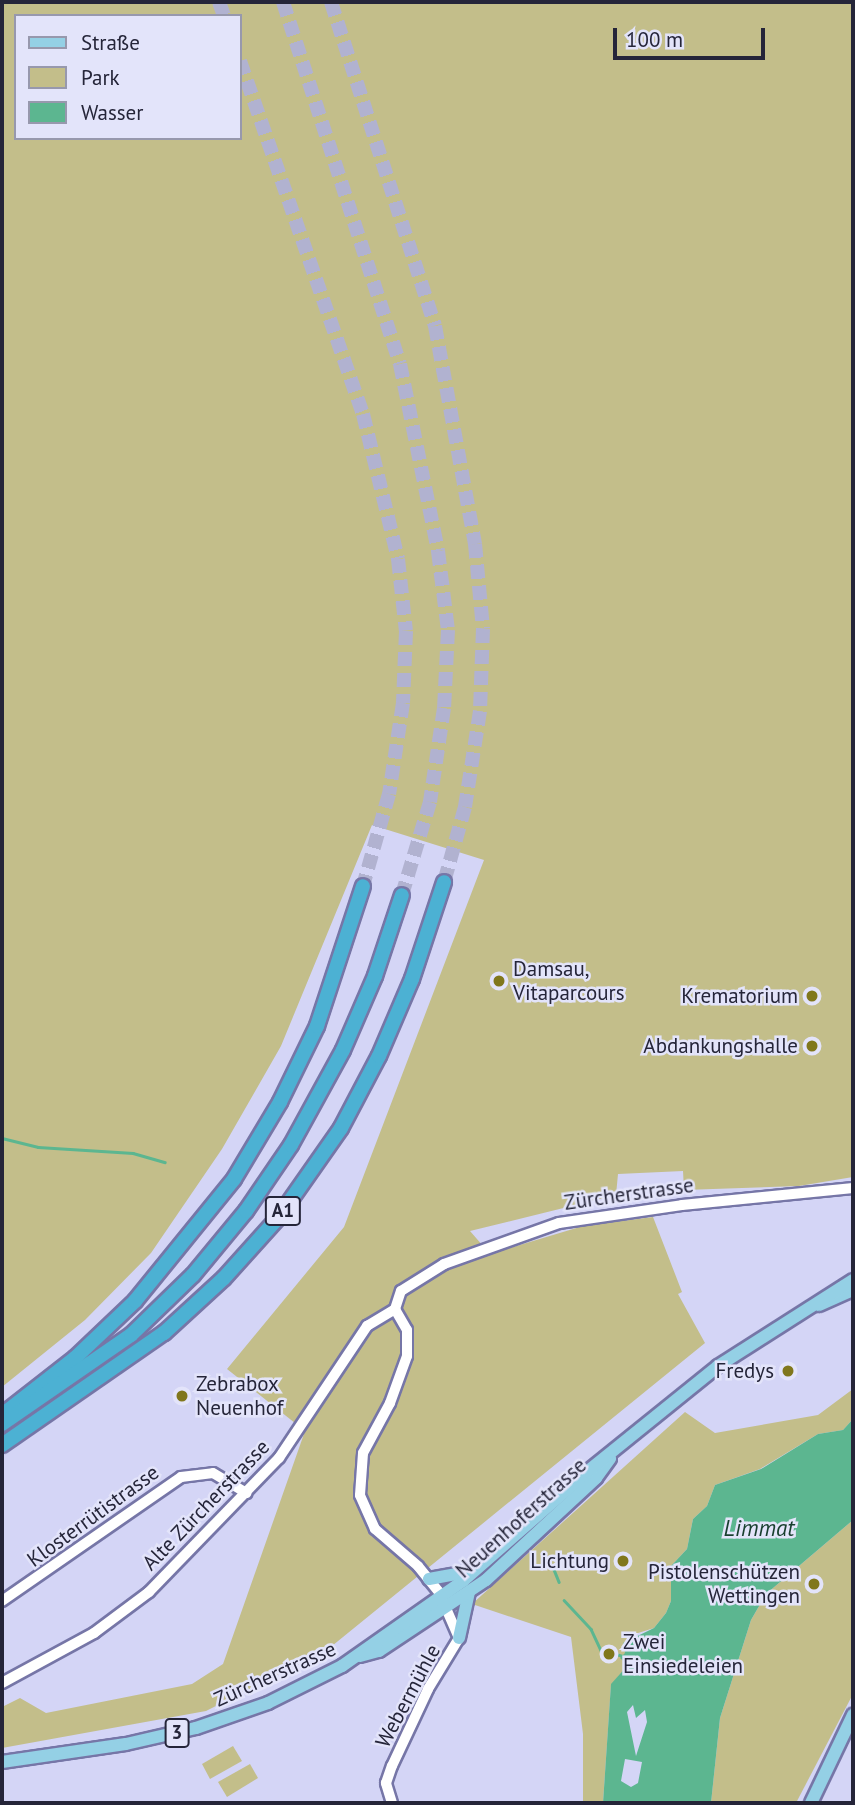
<!DOCTYPE html>
<html>
<head>
<meta charset="utf-8">
<style>
  body { margin:0 }
  #map { position:relative; width:855px; height:1805px; overflow:hidden; background:#d4d5f6; font-family:"PT Sans",sans-serif }
  div>[style] { position:absolute }
  .green>* { inset:0; background:#c3be8a }
  .water>* { inset:0; background:#5cb690 }
  .stream>* { height:2.5px; margin:-1.25px; padding:0 1.25px; transform-origin:1.25px; border-radius:1.25px; background:#5cb690 }
  .highway-tunnel>* { height:14px; margin-top:-7px; transform-origin:0; background:repeating-linear-gradient(90deg,#b1b2d0 0 14px,transparent 0 21px) }
  .roads { filter:drop-shadow(2px 0 #7676a7) drop-shadow(-2px 0 #7676a7) drop-shadow(0 2px #7676a7) drop-shadow(0 -2px #7676a7) }
  .minor>* { height:10px; margin:-5px; padding:0 5px; transform-origin:5px; border-radius:5px; background:#fff }
  .major>* { height:12px; margin:-6px; padding:0 6px; transform-origin:6px; border-radius:6px; background:#94d0e5 }
  .highway>* { height:14px; margin:-7px; padding:0 7px; transform-origin:7px; border-radius:7px; background:#4cb1d3 }
  .dots>* { width:19px; height:19px; translate:-50% -50%; box-sizing:border-box; border:4px solid #e3e4fa; border-radius:50% }
  span { translate:-50% -50%; white-space:nowrap; text-align:center; line-height:1.15; -webkit-text-stroke:5px #e3e4fa; paint-order:stroke }
  .shield-label span { padding:2px 5px; background:#e3e4fa; border:2px solid; border-radius:5px; -webkit-text-stroke-width:0 }
  .shield-label { font-size:19px; color:#252539; font-weight:700 }
  .poi-label { font-size:21px; color:#252539 }
  .left { translate:0 -50%; text-align:left }
  .right { translate:-100% -50%; text-align:right }
  .street-label { font-size:21px; color:#252539 }
  .water-label { font-size:23px; color:#183f2f; font-style:italic }
  .frame { position:absolute; inset:0; border:4px solid #252539; pointer-events:none }
  .legend { position:absolute; left:14px; top:14px; width:228px; height:126px; box-sizing:border-box; background:#e3e4fa; border:2px solid #9798ad; margin:0; padding:9px 12px; list-style:none; font-size:21px; color:#252539 }
  .legend li { display:flex; align-items:center; gap:14px; height:35px }
  .legend b { width:35px; border:2px solid #9798ad }
  .scale { position:absolute; left:613px; top:28px; width:152px; height:32px; box-sizing:border-box; border:4px solid #252539; border-top:0; padding-left:9px; font-size:21px; line-height:24px; white-space:nowrap; color:#252539; -webkit-text-stroke:5px #e3e4fa; paint-order:stroke }
</style>
</head>
<body>
<div id="map">
  <div class="green">
    <div style="clip-path:polygon(evenodd,2px 2px,853px 2px,853px 1177px,799px 1186px,684px 1190px,683px 1171px,618px 1174px,616px 1195px,470px 1231px,490px 1254px,583px 1226px,653px 1217px,682px 1292px,678px 1294px,705px 1343px,327px 1650px,206px 1711px,2px 1748px,2px 1707px,20px 1698px,46px 1713px,192px 1684px,223px 1664px,305px 1431px,227px 1369px,344px 1227px,484px 860px,372px 825px,281px 1046px,222px 1149px,151px 1253px,85px 1320px,2px 1387px,2px 2px,16px 16px,240px 16px,240px 138px,16px 138px,16px 16px)"></div>
    <div style="clip-path:polygon(853px 1389px,853px 1419px,843px 1430px,818px 1434px,760px 1469px,715px 1485px,707px 1506px,693px 1519px,687px 1549px,671px 1566px,671px 1601px,666px 1613px,654px 1628px,635px 1634px,628px 1665px,611px 1685px,603px 1803px,583px 1803px,583px 1734px,571px 1637px,472px 1604px,685px 1412px,715px 1433px,818px 1415px)"></div>
    <div style="clip-path:polygon(853px 1520px,853px 1694px,796px 1803px,711px 1803px,720px 1718px,751px 1620px,766px 1594px)"></div>
    <div style="clip-path:polygon(233px 1746px,242px 1761px,210px 1779px,202px 1764px)"></div>
    <div style="clip-path:polygon(250px 1764px,258px 1778px,227px 1797px,218px 1782px)"></div>
  </div>
  <div class="water">
    <div style="clip-path:polygon(evenodd,853px 1419px,853px 1520px,766px 1594px,751px 1620px,720px 1718px,711px 1803px,603px 1803px,611px 1684px,628px 1665px,620px 1658px,625px 1653px,623px 1643px,654px 1628px,666px 1613px,671px 1601px,671px 1566px,687px 1549px,693px 1519px,707px 1506px,715px 1485px,761px 1469px,818px 1434px,843px 1430px,853px 1419px,633px 1705px,636px 1718px,645px 1710px,647px 1722px,636px 1756px,627px 1712px,633px 1705px,853px 1419px,625px 1759px,642px 1762px,638px 1783px,631px 1787px,621px 1781px,625px 1759px)"></div>
  </div>
  <div class="stream">
    <div style="left:2px;top:1138px;width:37px;rotate:14deg"></div>
    <div style="left:38px;top:1147px;width:95px;rotate:3.6deg"></div>
    <div style="left:133px;top:1153px;width:33px;rotate:16deg"></div>
    <div style="left:553px;top:1567px;width:16px;rotate:68deg"></div>
    <div style="left:564px;top:1600px;width:40px;rotate:47deg"></div>
    <div style="left:591px;top:1629px;width:23px;rotate:65deg"></div>
    <div style="left:601px;top:1650px;width:24px;rotate:15deg"></div>
  </div>
  <div class="highway-tunnel">
    <div style="left:219px;top:2px;width:15px;rotate:70deg"></div>
    <div style="left:283px;top:2px;width:380px;rotate:72.1deg"></div>
    <div style="left:400px;top:364px;width:191px;rotate:78.5deg"></div>
    <div style="left:438px;top:551px;width:80px;rotate:82.8deg"></div>
    <div style="left:448px;top:630px;width:78px;rotate:92.9deg"></div>
    <div style="left:444px;top:708px;width:95px;rotate:98.5deg"></div>
    <div style="left:430px;top:802px;width:97px;rotate:106.8deg"></div>
    <div style="left:331px;top:2px;width:340px;rotate:72.2deg"></div>
    <div style="left:435px;top:326px;width:222px;rotate:79.6deg"></div>
    <div style="left:475px;top:544px;width:85px;rotate:84.6deg"></div>
    <div style="left:483px;top:629px;width:82px;rotate:92.1deg"></div>
    <div style="left:480px;top:711px;width:97px;rotate:98.9deg"></div>
    <div style="left:465px;top:807px;width:78px;rotate:105.6deg"></div>
    <div style="left:240px;top:61px;width:374px;rotate:70.8deg"></div>
    <div style="left:363px;top:414px;width:149px;rotate:76.4deg"></div>
    <div style="left:398px;top:559px;width:72px;rotate:83.7deg"></div>
    <div style="left:406px;top:631px;width:72px;rotate:92.4deg"></div>
    <div style="left:403px;top:703px;width:92px;rotate:98.7deg"></div>
    <div style="left:389px;top:794px;width:96px;rotate:105.8deg"></div>
  </div>
  <div class="roads">
    <div class="minor">
      <div style="left:395px;top:1309px;width:19px;rotate:-72deg"></div>
      <div style="left:401px;top:1291px;width:51px;rotate:-32.1deg"></div>
      <div style="left:444px;top:1264px;width:122px;rotate:-19.6deg"></div>
      <div style="left:559px;top:1223px;width:124px;rotate:-8.3deg"></div>
      <div style="left:682px;top:1205px;width:172px;rotate:-5.7deg"></div>
      <div style="left:2px;top:1601px;width:218px;rotate:-34.7deg"></div>
      <div style="left:181px;top:1477px;width:32px;rotate:-7deg"></div>
      <div style="left:213px;top:1473px;width:39px;rotate:31deg"></div>
      <div style="left:2px;top:1683px;width:105px;rotate:-28.5deg"></div>
      <div style="left:94px;top:1633px;width:69px;rotate:-36.7deg"></div>
      <div style="left:149px;top:1592px;width:187px;rotate:-45.9deg"></div>
      <div style="left:279px;top:1458px;width:159px;rotate:-56.3deg"></div>
      <div style="left:367px;top:1326px;width:33px;rotate:-31deg"></div>
      <div style="left:392px;top:1803px;width:21px;rotate:-107deg"></div>
      <div style="left:386px;top:1783px;width:18px;rotate:-71deg"></div>
      <div style="left:392px;top:1766px;width:85px;rotate:-64.9deg"></div>
      <div style="left:428px;top:1689px;width:60px;rotate:-58.7deg"></div>
      <div style="left:459px;top:1638px;width:50px;rotate:-113.5deg"></div>
      <div style="left:439px;top:1592px;width:33px;rotate:-129deg"></div>
      <div style="left:418px;top:1566px;width:57px;rotate:-139.3deg"></div>
      <div style="left:375px;top:1529px;width:37px;rotate:-114deg"></div>
      <div style="left:360px;top:1495px;width:42px;rotate:-85.9deg"></div>
      <div style="left:363px;top:1453px;width:57px;rotate:-61.6deg"></div>
      <div style="left:390px;top:1403px;width:50px;rotate:-70.1deg"></div>
      <div style="left:407px;top:1356px;width:26px;rotate:-90deg"></div>
      <div style="left:407px;top:1330px;width:24px;rotate:-120deg"></div>
    </div>
    <div class="major">
      <div style="left:819px;top:1305px;width:37px;rotate:-24deg"></div>
      <div style="left:429px;top:1579px;width:45px;rotate:-10.3deg"></div>
      <div style="left:459px;top:1638px;width:47px;rotate:-77.7deg"></div>
      <div style="left:360px;top:1656px;width:20px;rotate:-15deg"></div>
      <div style="left:379px;top:1651px;width:128px;rotate:-33.6deg"></div>
      <div style="left:486px;top:1580px;width:150px;rotate:-42.8deg"></div>
      <div style="left:596px;top:1478px;width:24px;rotate:-54deg"></div>
      <div style="left:2px;top:1762px;width:125px;rotate:-8.3deg"></div>
      <div style="left:126px;top:1744px;width:72px;rotate:-12.9deg"></div>
      <div style="left:196px;top:1728px;width:76px;rotate:-19.1deg"></div>
      <div style="left:268px;top:1703px;width:83px;rotate:-26.6deg"></div>
      <div style="left:342px;top:1666px;width:148px;rotate:-35.1deg"></div>
      <div style="left:463px;top:1581px;width:167px;rotate:-41.3deg"></div>
      <div style="left:588px;top:1471px;width:167px;rotate:-38.9deg"></div>
      <div style="left:718px;top:1366px;width:160px;rotate:-32.5deg"></div>
      <div style="left:811px;top:1803px;width:98px;rotate:-64.5deg"></div>
    </div>
    <div class="highway">
      <div style="left:2px;top:1415px;width:93px;rotate:-38deg"></div>
      <div style="left:75px;top:1358px;width:83px;rotate:-43.5deg"></div>
      <div style="left:135px;top:1301px;width:157px;rotate:-50.9deg"></div>
      <div style="left:234px;top:1179px;width:90px;rotate:-59.1deg"></div>
      <div style="left:280px;top:1102px;width:85px;rotate:-64deg"></div>
      <div style="left:317px;top:1026px;width:147px;rotate:-71.8deg"></div>
      <div style="left:2px;top:1424px;width:157px;rotate:-34.6deg"></div>
      <div style="left:131px;top:1335px;width:86px;rotate:-44.1deg"></div>
      <div style="left:193px;top:1275px;width:83px;rotate:-50.4deg"></div>
      <div style="left:246px;top:1211px;width:80px;rotate:-55.7deg"></div>
      <div style="left:291px;top:1145px;width:108px;rotate:-61.3deg"></div>
      <div style="left:343px;top:1050px;width:81px;rotate:-66.6deg"></div>
      <div style="left:375px;top:976px;width:85px;rotate:-71.6deg"></div>
      <div style="left:2px;top:1445px;width:197px;rotate:-34.7deg"></div>
      <div style="left:164px;top:1333px;width:81px;rotate:-42.5deg"></div>
      <div style="left:224px;top:1278px;width:81px;rotate:-48deg"></div>
      <div style="left:278px;top:1218px;width:110px;rotate:-55deg"></div>
      <div style="left:341px;top:1128px;width:81px;rotate:-62.2deg"></div>
      <div style="left:379px;top:1056px;width:84px;rotate:-66.8deg"></div>
      <div style="left:412px;top:979px;width:102px;rotate:-71.7deg"></div>
    </div>
  </div>
  <div class="dots">
    <div style="left:499px;top:981px;background:#80771c"></div>
    <div style="left:812px;top:996px;background:#80771c"></div>
    <div style="left:812px;top:1046px;background:#80771c"></div>
    <div style="left:788px;top:1371px;background:#80771c"></div>
    <div style="left:182px;top:1396px;background:#80771c"></div>
    <div style="left:623px;top:1561px;background:#80771c"></div>
    <div style="left:814px;top:1584px;background:#80771c"></div>
    <div style="left:609px;top:1654px;background:#80771c"></div>
  </div>
  <div class="shield-label">
    <span style="left:283px;top:1211px">A1</span>
    <span style="left:177px;top:1733px">3</span>
  </div>
  <div class="poi-label">
    <span class="left" style="left:513px;top:981px">Damsau,<br>Vitaparcours</span>
    <span class="right" style="left:798px;top:996px">Krematorium</span>
    <span class="right" style="left:798px;top:1046px">Abdankungshalle</span>
    <span class="right" style="left:774px;top:1371px">Fredys</span>
    <span class="left" style="left:196px;top:1396px">Zebrabox<br>Neuenhof</span>
    <span class="right" style="left:609px;top:1561px">Lichtung</span>
    <span class="right" style="left:800px;top:1584px">Pistolenschützen<br>Wettingen</span>
    <span class="left" style="left:623px;top:1654px">Zwei<br>Einsiedeleien</span>
  </div>
  <div class="street-label">
    <span style="left:629px;top:1194px;rotate:-8deg">Zürcherstrasse</span>
    <span style="left:206px;top:1505px;rotate:-46deg">Alte Zürcherstrasse</span>
    <span style="left:93px;top:1516px;rotate:-36deg">Klosterrütistrasse</span>
    <span style="left:521px;top:1518px;rotate:-42deg">Neuenhoferstrasse</span>
    <span style="left:275px;top:1674px;rotate:-24deg">Zürcherstrasse</span>
    <span style="left:408px;top:1696px;rotate:-62deg">Webermühle</span>
  </div>
  <div class="water-label">
    <span style="left:759px;top:1528px">Limmat</span>
  </div>
  <div class="frame"></div>
  <ul class="legend">
  <li><b style="height:9px;background:#94d0e5"></b>Straße</li>
  <li><b style="height:19px;background:#c3be8a"></b>Park</li>
  <li><b style="height:19px;background:#5cb690"></b>Wasser</li>
  </ul>
  <div class="scale">100 m</div>
</div>
</body>
</html>
